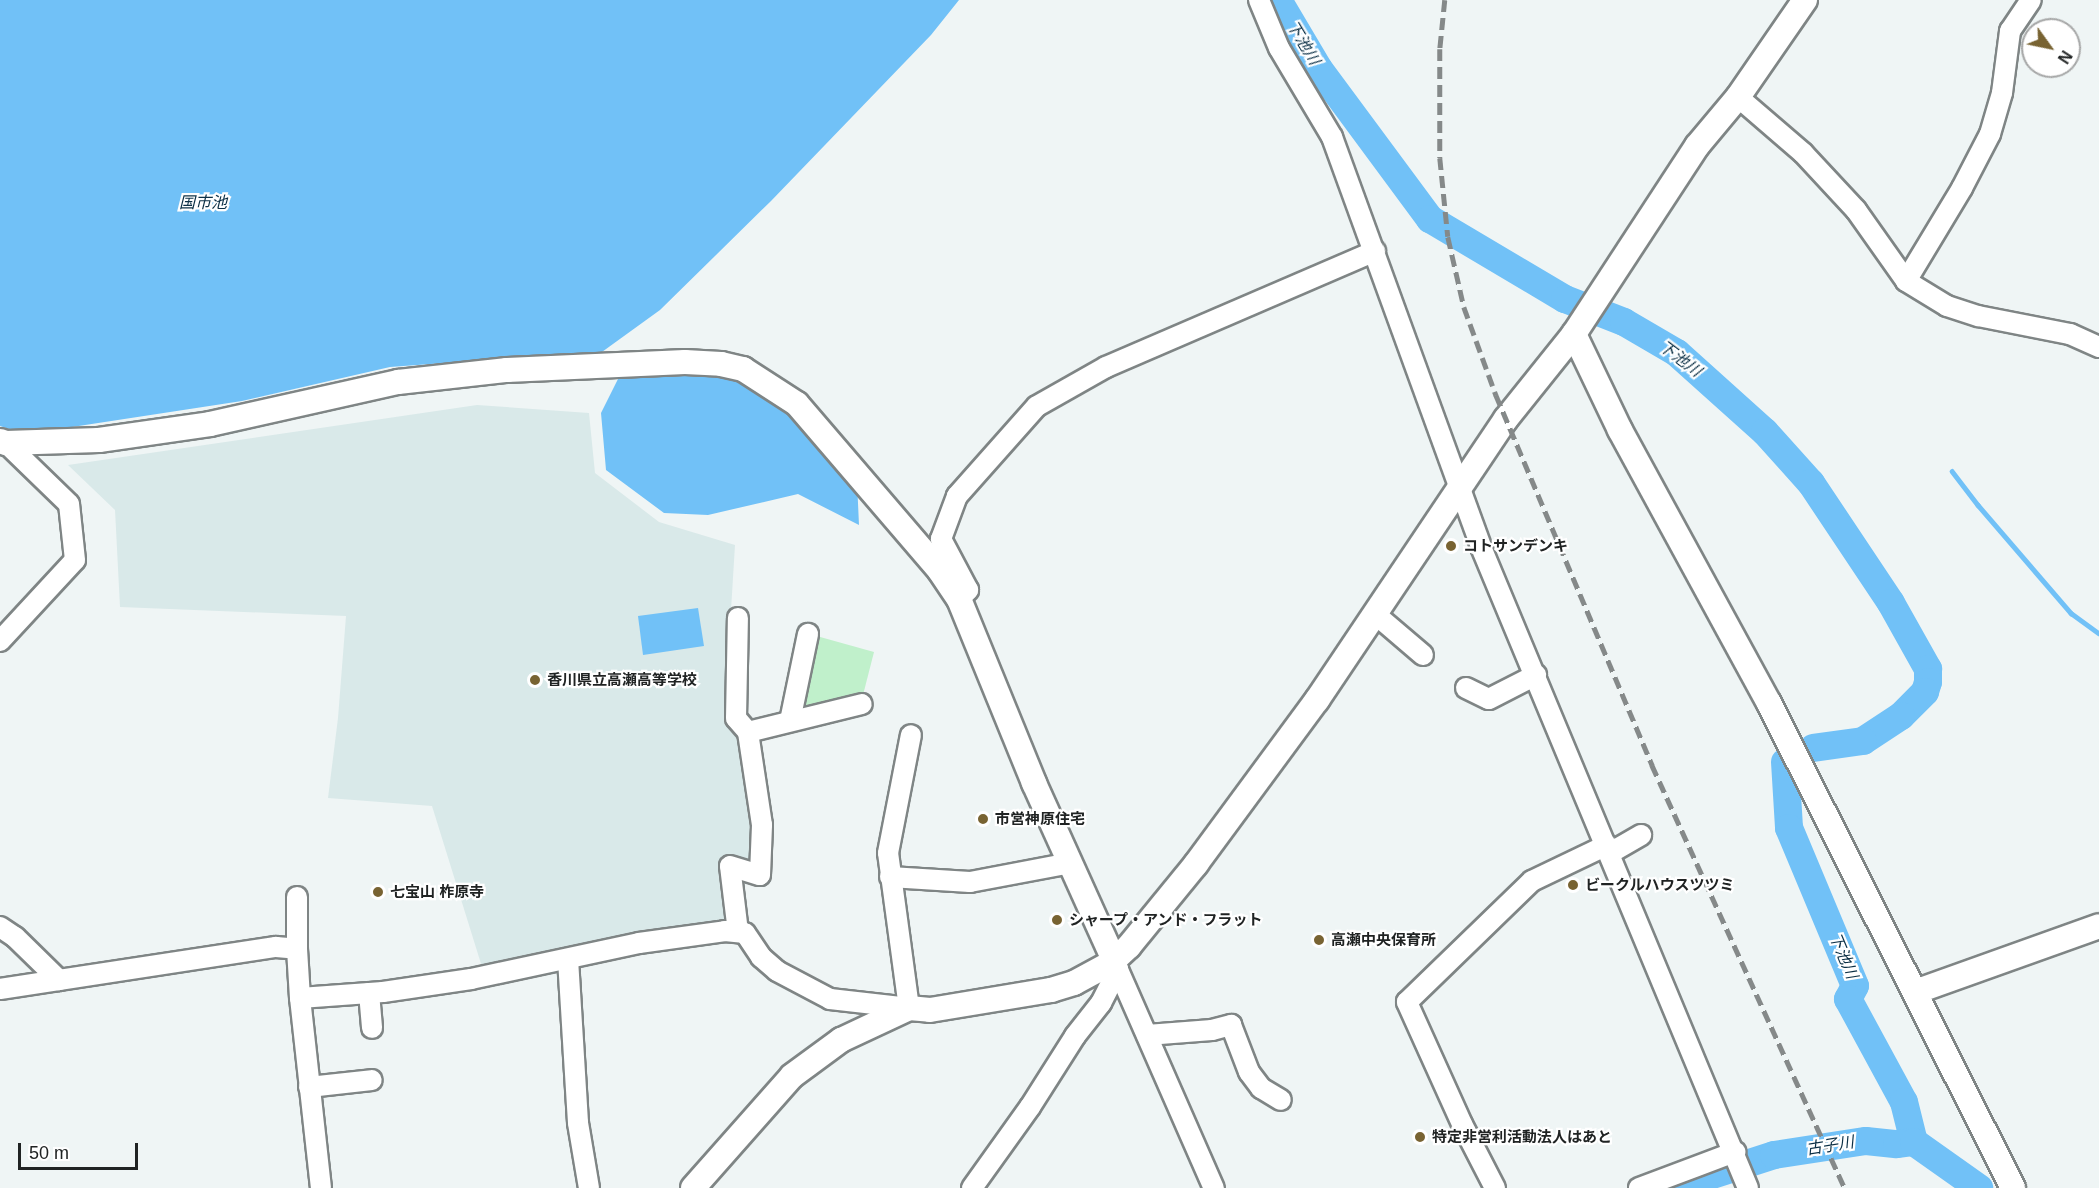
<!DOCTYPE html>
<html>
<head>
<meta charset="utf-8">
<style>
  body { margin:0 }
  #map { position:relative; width:2099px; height:1188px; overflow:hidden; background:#eff5f5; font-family:Helvetica,"Noto Sans JP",sans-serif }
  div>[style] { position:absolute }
  .built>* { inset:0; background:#d9e9e9 }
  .green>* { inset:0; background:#c0f0cb }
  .water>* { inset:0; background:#71c1f7 }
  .stream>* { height:4.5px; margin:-2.25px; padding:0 2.25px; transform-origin:2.25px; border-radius:2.25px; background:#71c1f7 }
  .river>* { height:28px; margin:-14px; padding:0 14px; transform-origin:14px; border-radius:14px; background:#71c1f7 }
  .roads { filter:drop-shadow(2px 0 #7f8585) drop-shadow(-2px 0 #7f8585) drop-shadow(0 2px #7f8585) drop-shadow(0 -2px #7f8585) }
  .minor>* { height:20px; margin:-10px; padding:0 10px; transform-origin:10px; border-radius:10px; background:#fff }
  .tertiary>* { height:24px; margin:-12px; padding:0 12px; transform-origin:12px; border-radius:12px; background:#fff }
  .rail>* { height:4.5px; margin-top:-2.25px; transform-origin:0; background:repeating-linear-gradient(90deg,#858989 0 12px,transparent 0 18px) }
  .dots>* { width:16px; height:16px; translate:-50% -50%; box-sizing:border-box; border:3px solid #fff; border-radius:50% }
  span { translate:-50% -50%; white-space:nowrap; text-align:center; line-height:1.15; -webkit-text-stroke:4.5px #fff; paint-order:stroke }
  .poi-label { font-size:15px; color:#202323; font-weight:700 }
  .left { translate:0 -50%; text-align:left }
  .water-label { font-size:16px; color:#0b2f45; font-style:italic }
  .north { position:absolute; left:2021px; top:18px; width:60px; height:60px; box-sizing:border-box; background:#fff; border:2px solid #a6a7a7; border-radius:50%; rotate:123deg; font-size:16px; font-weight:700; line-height:24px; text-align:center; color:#202323 }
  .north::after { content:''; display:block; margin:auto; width:21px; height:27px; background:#786332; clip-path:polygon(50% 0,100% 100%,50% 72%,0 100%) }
  .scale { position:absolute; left:18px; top:1143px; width:120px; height:27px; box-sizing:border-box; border:3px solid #202323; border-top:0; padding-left:8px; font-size:18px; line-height:21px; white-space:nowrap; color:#202323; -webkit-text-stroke:4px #fff; paint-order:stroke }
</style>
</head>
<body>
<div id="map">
  <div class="built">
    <div style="clip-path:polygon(477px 405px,589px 413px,595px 473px,659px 522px,735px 545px,729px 643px,741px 736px,756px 822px,755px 867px,725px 859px,734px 924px,482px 967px,432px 806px,328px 798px,338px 718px,346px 616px,120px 607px,115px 510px,68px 465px)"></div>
  </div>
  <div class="green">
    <div style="clip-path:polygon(813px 635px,874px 652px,863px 695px,796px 712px)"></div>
  </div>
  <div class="water">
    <div style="clip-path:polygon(0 0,959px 0,931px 35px,771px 201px,660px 310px,595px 357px,499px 359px,390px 367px,242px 401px,59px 429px,9px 429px,0 426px)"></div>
    <div style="clip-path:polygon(688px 376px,737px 378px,782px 405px,857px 481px,859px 525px,798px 494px,708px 515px,664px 513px,606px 470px,601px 413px,619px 377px)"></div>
    <div style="clip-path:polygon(698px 608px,704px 646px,643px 655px,638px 616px)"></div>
  </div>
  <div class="stream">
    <div style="left:1952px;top:471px;width:43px;rotate:52.6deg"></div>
    <div style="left:1978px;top:505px;width:143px;rotate:49.3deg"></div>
    <div style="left:2071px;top:613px;width:34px;rotate:36deg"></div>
  </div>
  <div class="river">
    <div style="left:1278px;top:0;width:80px;rotate:59.3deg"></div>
    <div style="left:1319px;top:69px;width:187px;rotate:53.5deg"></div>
    <div style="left:1430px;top:219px;width:157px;rotate:30.7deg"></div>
    <div style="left:1565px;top:299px;width:63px;rotate:21.3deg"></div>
    <div style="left:1624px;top:322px;width:61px;rotate:30.3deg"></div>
    <div style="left:1677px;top:353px;width:118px;rotate:41.9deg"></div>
    <div style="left:1765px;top:432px;width:69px;rotate:48deg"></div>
    <div style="left:1811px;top:483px;width:144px;rotate:56.3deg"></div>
    <div style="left:1891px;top:603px;width:76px;rotate:60.7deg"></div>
    <div style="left:1928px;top:669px;width:13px;rotate:90deg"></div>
    <div style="left:1928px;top:682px;width:10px;rotate:107deg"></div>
    <div style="left:1925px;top:692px;width:34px;rotate:135deg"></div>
    <div style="left:1901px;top:716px;width:45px;rotate:146.7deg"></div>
    <div style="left:1863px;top:741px;width:50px;rotate:172deg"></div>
    <div style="left:1785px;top:762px;width:66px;rotate:86.5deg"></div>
    <div style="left:1789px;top:828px;width:171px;rotate:67.3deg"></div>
    <div style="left:1855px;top:986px;width:15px;rotate:118deg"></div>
    <div style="left:1848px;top:999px;width:117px;rotate:61.5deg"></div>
    <div style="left:1904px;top:1102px;width:41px;rotate:76deg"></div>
    <div style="left:1672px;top:1188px;width:107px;rotate:-17.9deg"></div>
    <div style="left:1774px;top:1155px;width:93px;rotate:-8.7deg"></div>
    <div style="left:1866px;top:1141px;width:31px;rotate:6deg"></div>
    <div style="left:1897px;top:1144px;width:17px;rotate:-7deg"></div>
    <div style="left:1914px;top:1142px;width:80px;rotate:35.3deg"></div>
  </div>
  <div class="roads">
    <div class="minor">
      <div style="left:1259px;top:0;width:52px;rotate:67.4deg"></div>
      <div style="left:1279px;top:48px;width:104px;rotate:59.2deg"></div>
      <div style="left:1332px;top:137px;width:436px;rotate:70deg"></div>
      <div style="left:1481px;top:547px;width:694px;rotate:67.39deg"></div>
      <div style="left:1738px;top:97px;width:86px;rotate:40.7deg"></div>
      <div style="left:1803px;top:153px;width:78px;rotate:47.1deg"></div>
      <div style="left:1856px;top:210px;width:87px;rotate:54.8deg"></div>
      <div style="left:1906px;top:281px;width:48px;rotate:31.4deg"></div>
      <div style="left:1947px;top:306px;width:33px;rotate:18deg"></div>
      <div style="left:1978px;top:316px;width:94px;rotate:11.1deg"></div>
      <div style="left:2070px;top:334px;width:32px;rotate:24deg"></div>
      <div style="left:1906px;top:281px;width:109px;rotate:-58.9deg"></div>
      <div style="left:1962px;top:188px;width:61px;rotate:-62.6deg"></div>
      <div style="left:1990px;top:134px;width:43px;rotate:-73.7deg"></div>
      <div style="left:2002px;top:93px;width:63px;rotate:-82.6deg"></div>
      <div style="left:2010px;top:31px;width:37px;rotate:-56deg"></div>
      <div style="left:959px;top:599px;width:13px;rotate:-45deg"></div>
      <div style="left:968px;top:590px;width:58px;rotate:-117.9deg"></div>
      <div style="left:941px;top:539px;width:46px;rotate:-69.6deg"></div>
      <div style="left:957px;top:496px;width:120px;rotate:-48.4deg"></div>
      <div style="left:1037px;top:406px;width:79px;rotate:-29.5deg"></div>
      <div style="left:1106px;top:367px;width:293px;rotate:-23.3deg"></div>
      <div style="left:1375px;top:614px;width:63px;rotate:40.5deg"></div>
      <div style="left:0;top:641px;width:110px;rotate:-47.2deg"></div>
      <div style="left:75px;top:560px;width:56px;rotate:-96.1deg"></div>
      <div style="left:69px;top:504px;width:88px;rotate:-135.9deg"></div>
      <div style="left:1466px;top:688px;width:25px;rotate:26deg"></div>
      <div style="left:1489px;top:699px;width:53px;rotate:-27.1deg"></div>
      <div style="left:790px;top:721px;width:89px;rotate:-78.3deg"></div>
      <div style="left:748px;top:732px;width:117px;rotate:-13.8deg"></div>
      <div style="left:1610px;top:853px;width:36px;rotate:-30deg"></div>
      <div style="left:890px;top:877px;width:80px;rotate:3.6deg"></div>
      <div style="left:970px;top:882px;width:103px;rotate:-10.7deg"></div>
      <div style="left:0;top:927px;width:18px;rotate:34deg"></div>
      <div style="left:15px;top:937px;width:62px;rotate:44.3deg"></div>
      <div style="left:738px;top:932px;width:66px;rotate:-96.9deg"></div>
      <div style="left:730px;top:866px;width:31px;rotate:17deg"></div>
      <div style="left:760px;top:875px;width:50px;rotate:-87.7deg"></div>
      <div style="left:762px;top:825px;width:94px;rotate:-98.6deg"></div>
      <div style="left:748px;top:732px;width:18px;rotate:-131deg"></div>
      <div style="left:736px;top:718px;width:100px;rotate:-88.9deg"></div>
      <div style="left:297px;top:949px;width:52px;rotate:-90deg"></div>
      <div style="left:568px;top:959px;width:164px;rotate:86.5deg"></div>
      <div style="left:578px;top:1123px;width:66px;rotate:80.4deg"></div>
      <div style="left:1115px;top:963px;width:246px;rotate:66.3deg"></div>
      <div style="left:0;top:989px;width:279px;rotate:-8.7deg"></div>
      <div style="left:276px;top:947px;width:21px;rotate:5deg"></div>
      <div style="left:297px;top:949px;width:49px;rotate:86.5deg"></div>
      <div style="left:300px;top:998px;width:83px;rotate:-4.1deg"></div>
      <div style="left:383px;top:992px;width:89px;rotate:-8.4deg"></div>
      <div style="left:471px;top:979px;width:172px;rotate:-12.1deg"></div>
      <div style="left:639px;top:943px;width:87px;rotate:-7.9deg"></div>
      <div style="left:725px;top:931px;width:20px;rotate:6deg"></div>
      <div style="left:745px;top:933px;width:29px;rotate:56deg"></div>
      <div style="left:761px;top:957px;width:21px;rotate:41deg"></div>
      <div style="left:777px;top:971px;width:60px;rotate:27.8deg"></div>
      <div style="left:830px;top:999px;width:80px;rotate:6.5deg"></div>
      <div style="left:909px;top:1008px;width:156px;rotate:-97.7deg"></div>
      <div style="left:888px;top:853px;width:120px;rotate:-79deg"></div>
      <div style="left:369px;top:993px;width:35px;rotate:85deg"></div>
      <div style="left:300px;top:998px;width:191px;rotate:83.7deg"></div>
      <div style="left:1147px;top:1035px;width:65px;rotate:-4.4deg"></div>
      <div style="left:1212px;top:1030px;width:20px;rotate:-15deg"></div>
      <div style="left:1231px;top:1025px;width:50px;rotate:69deg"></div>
      <div style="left:1249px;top:1072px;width:20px;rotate:53deg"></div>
      <div style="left:1261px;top:1088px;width:23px;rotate:31deg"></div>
      <div style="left:309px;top:1087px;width:63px;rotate:-6.3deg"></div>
      <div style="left:972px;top:1188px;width:100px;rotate:-54.4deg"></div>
      <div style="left:1030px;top:1107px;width:84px;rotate:-57.6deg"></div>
      <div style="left:1075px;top:1036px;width:42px;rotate:-51.8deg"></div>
      <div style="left:1101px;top:1003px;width:38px;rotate:-63deg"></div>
      <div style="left:1495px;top:1188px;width:72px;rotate:-117.3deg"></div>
      <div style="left:1462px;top:1124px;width:134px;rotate:-114.3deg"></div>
      <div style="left:1407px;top:1002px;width:174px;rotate:-44.1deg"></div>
      <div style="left:1532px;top:881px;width:83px;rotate:-25.6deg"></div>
      <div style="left:1639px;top:1188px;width:103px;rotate:-20.6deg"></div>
    </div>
    <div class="tertiary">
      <div style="left:1574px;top:334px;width:106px;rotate:64.4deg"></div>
      <div style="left:1620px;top:430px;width:311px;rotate:61.4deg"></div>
      <div style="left:1769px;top:703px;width:543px;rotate:63.29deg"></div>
      <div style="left:0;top:441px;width:6px;rotate:18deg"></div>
      <div style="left:6px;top:443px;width:93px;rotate:-1.8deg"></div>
      <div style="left:99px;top:440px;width:112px;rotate:-8.2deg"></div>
      <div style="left:210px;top:424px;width:193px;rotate:-12.6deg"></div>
      <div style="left:398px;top:382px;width:110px;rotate:-6.3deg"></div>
      <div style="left:507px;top:370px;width:178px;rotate:-2.6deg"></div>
      <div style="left:685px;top:362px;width:36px;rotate:3deg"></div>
      <div style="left:721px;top:364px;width:23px;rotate:13deg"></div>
      <div style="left:743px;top:369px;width:64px;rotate:32.9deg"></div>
      <div style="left:797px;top:404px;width:220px;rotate:49.4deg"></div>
      <div style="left:940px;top:571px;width:34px;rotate:56deg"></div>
      <div style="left:959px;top:599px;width:199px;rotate:67.8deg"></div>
      <div style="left:1034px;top:783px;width:184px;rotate:65.7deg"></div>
      <div style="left:1915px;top:992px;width:195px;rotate:-19.7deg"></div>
      <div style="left:693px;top:1188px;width:149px;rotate:-48.5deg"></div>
      <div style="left:792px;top:1076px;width:61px;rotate:-36.3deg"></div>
      <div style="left:841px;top:1040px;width:75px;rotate:-25.2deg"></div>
      <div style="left:909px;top:1008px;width:21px;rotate:5deg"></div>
      <div style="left:930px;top:1010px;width:123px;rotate:-9.4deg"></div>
      <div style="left:1051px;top:990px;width:24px;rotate:-17deg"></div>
      <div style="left:1074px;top:983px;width:42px;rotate:-28.4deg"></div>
      <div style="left:1111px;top:963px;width:25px;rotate:-43deg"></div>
      <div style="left:1129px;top:946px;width:106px;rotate:-50.7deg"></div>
      <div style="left:1196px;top:864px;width:204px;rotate:-53.6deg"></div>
      <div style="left:1317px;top:700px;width:339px;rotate:-56.1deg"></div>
      <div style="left:1506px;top:419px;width:109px;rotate:-51.3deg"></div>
      <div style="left:1574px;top:334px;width:225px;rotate:-56.8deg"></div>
      <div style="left:1697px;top:146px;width:64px;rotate:-50.1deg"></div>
      <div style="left:1738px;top:97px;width:118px;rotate:-55.4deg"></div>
    </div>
  </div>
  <div class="rail">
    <div style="left:1445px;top:0;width:49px;rotate:95.8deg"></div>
    <div style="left:1440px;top:49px;width:109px;rotate:90deg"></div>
    <div style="left:1440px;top:158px;width:79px;rotate:84.2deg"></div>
    <div style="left:1448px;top:237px;width:72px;rotate:77.1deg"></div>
    <div style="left:1464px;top:307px;width:94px;rotate:70deg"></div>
    <div style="left:1496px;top:395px;width:402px;rotate:67.1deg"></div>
    <div style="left:1652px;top:765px;width:465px;rotate:65.5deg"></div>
  </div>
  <div class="dots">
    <div style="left:1451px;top:546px;background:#786332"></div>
    <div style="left:535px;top:680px;background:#786332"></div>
    <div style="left:983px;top:819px;background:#786332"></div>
    <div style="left:1573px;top:885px;background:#786332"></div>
    <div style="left:378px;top:892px;background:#786332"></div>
    <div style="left:1057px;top:920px;background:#786332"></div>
    <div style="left:1319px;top:940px;background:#786332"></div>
    <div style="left:1420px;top:1137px;background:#786332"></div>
  </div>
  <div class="poi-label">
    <span class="left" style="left:1463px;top:546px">コトサンデンキ</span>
    <span class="left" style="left:547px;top:680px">香川県立高瀬高等学校</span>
    <span class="left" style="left:995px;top:819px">市営神原住宅</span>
    <span class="left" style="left:1585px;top:885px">ビークルハウスツツミ</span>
    <span class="left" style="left:390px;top:892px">七宝山 柞原寺</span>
    <span class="left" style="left:1069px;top:920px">シャープ・アンド・フラット</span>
    <span class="left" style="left:1331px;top:940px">高瀬中央保育所</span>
    <span class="left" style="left:1432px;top:1137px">特定非営利活動法人はあと</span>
  </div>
  <div class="water-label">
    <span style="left:1303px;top:43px;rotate:59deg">下池川</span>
    <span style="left:203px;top:203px">国市池</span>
    <span style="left:1680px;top:359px;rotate:37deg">下池川</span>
    <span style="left:1843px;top:956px;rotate:67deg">下池川</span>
    <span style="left:1830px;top:1146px;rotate:-9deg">古子川</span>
  </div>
  <div class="north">N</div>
  <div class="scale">50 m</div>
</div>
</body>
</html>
